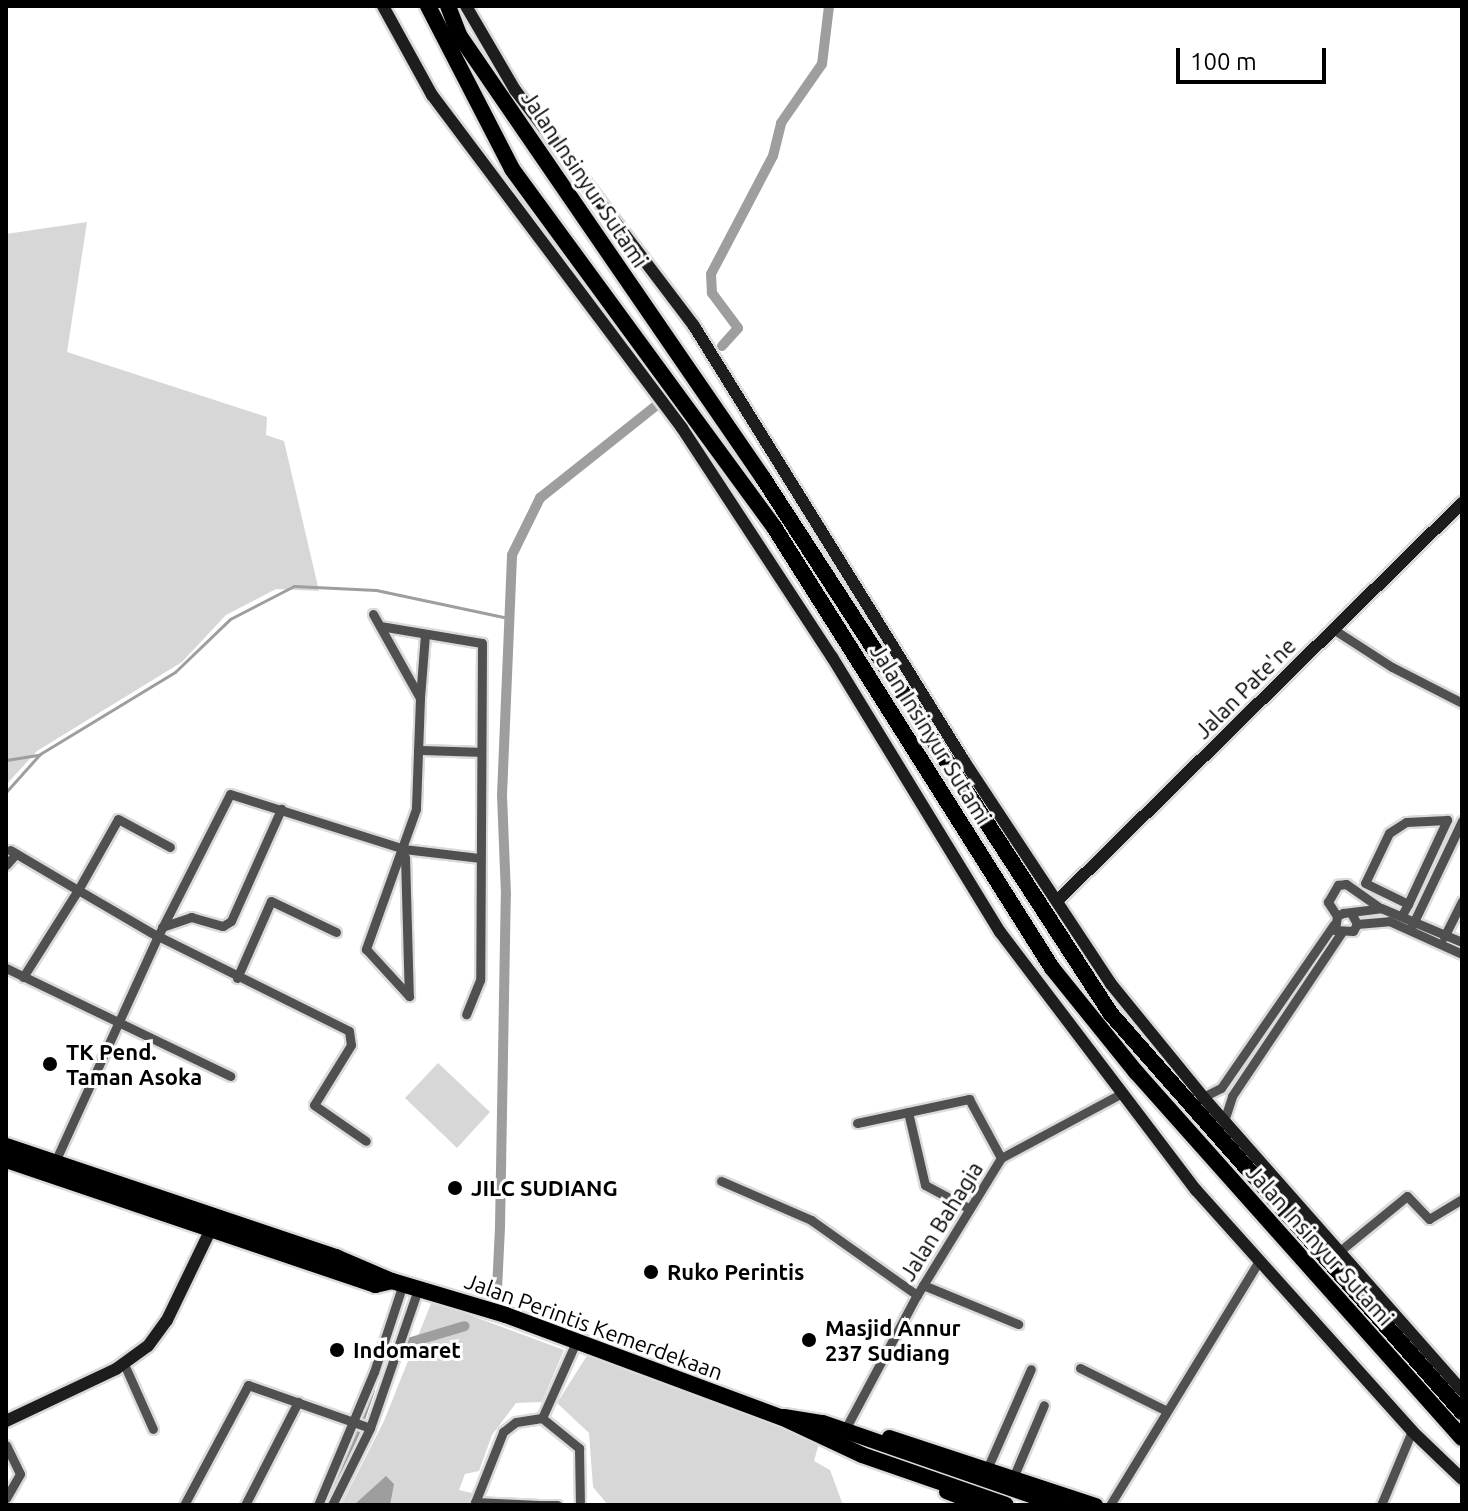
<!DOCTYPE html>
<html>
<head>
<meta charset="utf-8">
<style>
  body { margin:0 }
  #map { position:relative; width:1468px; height:1511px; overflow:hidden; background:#fff; font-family:Ubuntu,sans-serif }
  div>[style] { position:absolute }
  .green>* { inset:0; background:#d7d7d7 }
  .water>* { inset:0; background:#9e9e9e }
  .stream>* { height:3px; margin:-1.5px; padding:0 1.5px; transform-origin:1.5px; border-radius:1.5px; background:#9e9e9e }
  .canal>* { height:10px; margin:-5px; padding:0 5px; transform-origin:5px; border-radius:5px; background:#9e9e9e }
  .roads { filter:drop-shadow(2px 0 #dbdbdb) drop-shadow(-2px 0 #dbdbdb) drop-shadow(0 2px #dbdbdb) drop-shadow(0 -2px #dbdbdb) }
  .street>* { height:9px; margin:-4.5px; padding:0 4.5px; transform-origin:4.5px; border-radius:4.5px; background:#505050 }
  .secondary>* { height:12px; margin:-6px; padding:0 6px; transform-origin:6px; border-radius:6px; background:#1d1d1d }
  .primary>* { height:14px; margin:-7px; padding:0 7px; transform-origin:7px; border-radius:7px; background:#000 }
  .highway>* { height:16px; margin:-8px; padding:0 8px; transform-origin:8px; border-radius:8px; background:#000 }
  .dots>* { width:22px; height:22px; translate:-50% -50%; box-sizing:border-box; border:4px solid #fff; border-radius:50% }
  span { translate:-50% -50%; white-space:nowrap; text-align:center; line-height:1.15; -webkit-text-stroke:6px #fff; paint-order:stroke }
  .street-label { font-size:22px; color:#000 }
  .poi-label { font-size:22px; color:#000; font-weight:700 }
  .left { translate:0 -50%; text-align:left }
  .frame { position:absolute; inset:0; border:8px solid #000; pointer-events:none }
  .scale { position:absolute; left:1176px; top:48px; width:150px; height:36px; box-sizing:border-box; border:4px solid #000; border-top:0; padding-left:10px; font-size:24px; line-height:28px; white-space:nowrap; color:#000; -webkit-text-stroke:6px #fff; paint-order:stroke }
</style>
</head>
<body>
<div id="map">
  <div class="green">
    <div style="clip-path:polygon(87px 222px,67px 352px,267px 417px,266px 435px,284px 441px,319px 591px,276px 589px,226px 615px,182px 662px,37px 751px,6px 785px,6px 234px)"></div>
    <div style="clip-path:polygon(438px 1063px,490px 1112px,457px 1148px,405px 1098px)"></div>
    <div style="clip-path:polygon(432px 1301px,564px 1350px,542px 1402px,516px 1403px,492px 1435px,479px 1471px,465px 1474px,459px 1490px,476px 1494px,475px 1505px,341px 1505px,384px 1421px)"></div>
    <div style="clip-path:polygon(588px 1354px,820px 1440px,814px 1461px,830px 1470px,843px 1505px,608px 1505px,593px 1487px,589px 1433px,557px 1403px)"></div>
  </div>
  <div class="water">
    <div style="clip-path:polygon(386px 1476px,394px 1484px,390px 1505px,354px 1505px)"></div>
  </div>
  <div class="stream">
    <div style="left:6px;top:760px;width:32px;rotate:-9deg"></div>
    <div style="left:6px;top:792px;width:51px;rotate:-48.2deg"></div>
    <div style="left:40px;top:754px;width:158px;rotate:-31.3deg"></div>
    <div style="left:175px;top:672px;width:76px;rotate:-43.9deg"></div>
    <div style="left:230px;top:619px;width:72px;rotate:-27.3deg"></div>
    <div style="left:294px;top:586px;width:82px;rotate:2.8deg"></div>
    <div style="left:376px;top:590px;width:135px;rotate:12deg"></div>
  </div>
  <div class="canal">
    <div style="left:722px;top:346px;width:24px;rotate:-48deg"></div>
    <div style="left:738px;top:328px;width:44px;rotate:-126.6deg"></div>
    <div style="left:712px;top:293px;width:19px;rotate:-93deg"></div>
    <div style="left:711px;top:274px;width:133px;rotate:-62.3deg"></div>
    <div style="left:773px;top:156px;width:34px;rotate:-76deg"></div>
    <div style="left:781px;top:123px;width:72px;rotate:-55.2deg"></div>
    <div style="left:822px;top:64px;width:58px;rotate:-83.1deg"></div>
    <div style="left:491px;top:1298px;width:11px;rotate:-56deg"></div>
    <div style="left:497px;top:1289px;width:62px;rotate:-87.2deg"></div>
    <div style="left:500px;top:1227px;width:332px;rotate:-89deg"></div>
    <div style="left:506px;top:895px;width:100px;rotate:-92.3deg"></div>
    <div style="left:502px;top:795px;width:240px;rotate:-87.6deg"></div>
    <div style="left:512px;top:555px;width:64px;rotate:-63.8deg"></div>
    <div style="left:540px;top:498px;width:156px;rotate:-38.5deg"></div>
    <div style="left:408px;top:1343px;width:59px;rotate:-16.6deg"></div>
    <div style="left:360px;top:1419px;width:31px;rotate:-71deg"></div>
    <div style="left:324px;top:1500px;width:75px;rotate:-65.5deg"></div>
  </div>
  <div class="roads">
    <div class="street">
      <div style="left:373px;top:614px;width:96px;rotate:60.8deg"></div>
      <div style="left:420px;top:698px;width:111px;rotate:92.1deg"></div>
      <div style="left:416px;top:809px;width:149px;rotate:109.7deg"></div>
      <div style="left:366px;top:949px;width:64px;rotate:47.5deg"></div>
      <div style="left:380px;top:626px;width:103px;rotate:9.5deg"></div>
      <div style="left:482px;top:643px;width:337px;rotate:90.3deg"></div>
      <div style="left:480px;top:980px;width:37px;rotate:112deg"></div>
      <div style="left:1333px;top:629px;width:70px;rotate:32.8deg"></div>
      <div style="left:1392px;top:667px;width:79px;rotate:27.2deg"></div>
      <div style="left:420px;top:698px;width:64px;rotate:-85.5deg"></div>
      <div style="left:418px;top:750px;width:62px;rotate:1.8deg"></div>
      <div style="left:10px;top:850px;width:79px;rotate:30.5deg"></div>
      <div style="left:78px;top:890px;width:103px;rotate:122.3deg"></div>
      <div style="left:405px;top:857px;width:139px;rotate:88.4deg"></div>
      <div style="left:6px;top:865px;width:15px;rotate:-48deg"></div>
      <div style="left:1351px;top:913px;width:13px;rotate:61deg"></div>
      <div style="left:1357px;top:924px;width:8px;rotate:120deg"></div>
      <div style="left:1353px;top:931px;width:18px;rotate:-177deg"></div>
      <div style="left:1335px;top:930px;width:14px;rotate:-82deg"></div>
      <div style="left:1337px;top:916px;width:7px;rotate:-27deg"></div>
      <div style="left:1343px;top:913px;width:38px;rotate:-7deg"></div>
      <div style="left:1381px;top:908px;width:88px;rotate:22.8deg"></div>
      <div style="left:1402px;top:915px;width:13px;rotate:-61deg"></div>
      <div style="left:1408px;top:904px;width:93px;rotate:-65.1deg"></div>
      <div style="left:1447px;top:820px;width:41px;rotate:177.2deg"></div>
      <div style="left:1406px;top:822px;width:20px;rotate:147deg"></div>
      <div style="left:1389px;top:833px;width:55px;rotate:115.6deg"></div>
      <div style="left:1365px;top:883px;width:48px;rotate:26deg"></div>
      <div style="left:1337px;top:916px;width:17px;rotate:-123deg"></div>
      <div style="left:1328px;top:902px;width:20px;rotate:-60deg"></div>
      <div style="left:1338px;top:885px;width:8px;rotate:-7deg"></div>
      <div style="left:1346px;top:884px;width:39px;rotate:35deg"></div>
      <div style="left:1357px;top:924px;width:32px;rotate:-5deg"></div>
      <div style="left:1389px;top:921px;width:80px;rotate:24.3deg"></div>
      <div style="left:162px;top:927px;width:31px;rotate:-19deg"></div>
      <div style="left:191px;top:917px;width:33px;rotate:16deg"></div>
      <div style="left:223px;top:926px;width:9px;rotate:-32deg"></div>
      <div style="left:231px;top:921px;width:123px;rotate:-65.9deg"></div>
      <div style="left:1410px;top:930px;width:121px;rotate:-64.5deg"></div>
      <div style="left:157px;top:936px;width:91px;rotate:-149.8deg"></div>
      <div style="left:78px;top:890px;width:81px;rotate:-60.6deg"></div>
      <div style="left:118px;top:819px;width:59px;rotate:28.3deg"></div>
      <div style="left:158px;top:936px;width:159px;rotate:-63.1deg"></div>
      <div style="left:230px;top:794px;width:182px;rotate:17.5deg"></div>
      <div style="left:404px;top:849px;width:77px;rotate:6.8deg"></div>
      <div style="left:1444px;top:937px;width:40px;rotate:-63.4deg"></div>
      <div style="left:6px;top:968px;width:249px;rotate:25.7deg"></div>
      <div style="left:237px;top:978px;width:84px;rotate:-66.2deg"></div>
      <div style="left:271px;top:901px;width:72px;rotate:25.5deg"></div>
      <div style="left:1203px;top:1097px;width:20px;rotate:-27deg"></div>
      <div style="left:1221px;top:1088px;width:199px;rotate:-55.4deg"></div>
      <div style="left:908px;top:1112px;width:75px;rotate:76.9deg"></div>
      <div style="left:925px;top:1185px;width:49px;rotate:28.1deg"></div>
      <div style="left:1224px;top:1121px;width:26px;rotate:-72deg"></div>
      <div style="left:1232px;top:1096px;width:196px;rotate:-56.2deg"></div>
      <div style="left:857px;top:1123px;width:115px;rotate:-12.1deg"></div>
      <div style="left:969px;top:1099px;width:67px;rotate:61.5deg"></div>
      <div style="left:54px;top:1164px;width:251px;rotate:-65.5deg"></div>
      <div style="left:158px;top:936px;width:213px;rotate:26.4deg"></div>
      <div style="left:349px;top:1031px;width:14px;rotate:82deg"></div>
      <div style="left:351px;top:1045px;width:70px;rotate:121.7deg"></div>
      <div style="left:314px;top:1105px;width:63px;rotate:34.7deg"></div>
      <div style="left:721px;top:1181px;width:98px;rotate:23.4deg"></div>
      <div style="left:811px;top:1220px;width:130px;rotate:35.3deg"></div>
      <div style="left:1341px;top:1250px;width:85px;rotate:-39.3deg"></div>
      <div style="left:1407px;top:1196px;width:32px;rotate:46deg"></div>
      <div style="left:1429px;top:1219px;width:39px;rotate:-31deg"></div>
      <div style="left:923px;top:1285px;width:103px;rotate:22.3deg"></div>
      <div style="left:576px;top:1342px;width:83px;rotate:114.1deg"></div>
      <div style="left:542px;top:1418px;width:48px;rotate:39deg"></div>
      <div style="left:579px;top:1448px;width:57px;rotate:89deg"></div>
      <div style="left:124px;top:1364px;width:71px;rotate:66deg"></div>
      <div style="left:1080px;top:1368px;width:95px;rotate:26.3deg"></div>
      <div style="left:848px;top:1424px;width:146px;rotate:-61.9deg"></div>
      <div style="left:917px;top:1295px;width:161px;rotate:-58.5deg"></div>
      <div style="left:1001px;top:1158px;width:137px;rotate:-28.2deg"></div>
      <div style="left:6px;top:1445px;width:32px;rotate:64deg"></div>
      <div style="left:20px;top:1474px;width:28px;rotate:120deg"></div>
      <div style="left:987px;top:1469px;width:109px;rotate:-66.3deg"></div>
      <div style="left:1013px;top:1478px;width:79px;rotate:-67deg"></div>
      <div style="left:475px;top:1502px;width:65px;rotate:2.6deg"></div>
      <div style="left:184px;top:1505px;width:136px;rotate:-61.9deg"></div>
      <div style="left:248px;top:1385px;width:129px;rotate:19.4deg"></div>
      <div style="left:245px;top:1505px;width:116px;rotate:-62.8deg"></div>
      <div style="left:318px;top:1505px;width:144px;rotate:-67.2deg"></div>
      <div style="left:374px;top:1372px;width:93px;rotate:-71.8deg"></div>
      <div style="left:332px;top:1505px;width:86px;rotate:-63.7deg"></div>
      <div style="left:370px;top:1428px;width:147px;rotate:-70.9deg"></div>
      <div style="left:474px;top:1505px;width:79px;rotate:-68.3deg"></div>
      <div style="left:503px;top:1432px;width:16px;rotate:-38deg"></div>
      <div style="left:516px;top:1422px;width:26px;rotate:-9deg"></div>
      <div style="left:540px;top:1505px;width:17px"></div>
      <div style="left:1110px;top:1505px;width:286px;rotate:-58.6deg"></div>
      <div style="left:1381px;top:1505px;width:80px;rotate:-67.3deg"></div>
    </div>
    <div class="secondary">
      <div style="left:383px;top:6px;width:102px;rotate:61.2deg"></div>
      <div style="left:432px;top:95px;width:416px;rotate:53.1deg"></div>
      <div style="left:682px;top:428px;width:274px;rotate:56.8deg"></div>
      <div style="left:832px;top:657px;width:322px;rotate:58.6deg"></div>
      <div style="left:1000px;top:932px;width:324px;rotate:52.8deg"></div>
      <div style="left:1196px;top:1190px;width:324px;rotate:48.1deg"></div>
      <div style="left:1412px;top:1431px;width:69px;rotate:43.8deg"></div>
      <div style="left:466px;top:6px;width:97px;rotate:59.7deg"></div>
      <div style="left:515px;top:90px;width:296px;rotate:52.8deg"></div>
      <div style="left:694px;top:326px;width:512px;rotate:58.17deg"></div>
      <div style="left:964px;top:761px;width:267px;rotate:56.6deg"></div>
      <div style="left:1111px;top:984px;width:146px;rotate:50.8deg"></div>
      <div style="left:1203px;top:1097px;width:392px;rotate:48.6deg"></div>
      <div style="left:1057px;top:901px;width:568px;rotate:-44.5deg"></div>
      <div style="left:6px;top:1421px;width:122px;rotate:-25.3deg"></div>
      <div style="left:116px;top:1369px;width:39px;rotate:-36deg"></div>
      <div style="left:148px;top:1346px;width:32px;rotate:-54deg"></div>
      <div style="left:167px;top:1320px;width:106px;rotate:-64.2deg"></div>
    </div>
    <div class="primary">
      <div style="left:889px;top:1437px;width:218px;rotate:18.2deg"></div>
      <div style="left:946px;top:1492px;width:36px;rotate:21deg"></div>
    </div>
    <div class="highway">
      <div style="left:428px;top:6px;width:183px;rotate:62.7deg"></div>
      <div style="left:512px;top:169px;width:444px;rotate:53.8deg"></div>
      <div style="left:774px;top:527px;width:521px;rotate:57.77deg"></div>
      <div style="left:1052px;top:968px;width:134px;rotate:51.1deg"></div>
      <div style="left:1136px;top:1072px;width:490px;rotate:48.3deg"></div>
      <div style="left:448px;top:6px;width:31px;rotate:69deg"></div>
      <div style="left:459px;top:35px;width:537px;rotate:55.54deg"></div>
      <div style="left:763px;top:478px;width:639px;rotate:57.01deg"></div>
      <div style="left:1111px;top:1014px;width:531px;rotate:48.59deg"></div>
      <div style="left:6px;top:1146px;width:348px;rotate:18.6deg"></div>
      <div style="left:336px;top:1257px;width:61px;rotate:23.2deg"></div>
      <div style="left:392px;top:1281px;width:119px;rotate:16.6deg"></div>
      <div style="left:506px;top:1315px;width:293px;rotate:20.4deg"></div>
      <div style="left:781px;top:1417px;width:89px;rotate:25.1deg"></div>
      <div style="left:862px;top:1455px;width:152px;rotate:19.1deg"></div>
      <div style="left:6px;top:1160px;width:390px;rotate:18.7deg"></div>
      <div style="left:375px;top:1285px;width:17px;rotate:-13deg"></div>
      <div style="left:784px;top:1417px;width:39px;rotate:9deg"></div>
      <div style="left:823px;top:1423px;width:251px;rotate:19.1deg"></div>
    </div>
  </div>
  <div class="dots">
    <div style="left:50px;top:1064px;background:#000"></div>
    <div style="left:455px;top:1188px;background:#000"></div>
    <div style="left:651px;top:1272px;background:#000"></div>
    <div style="left:809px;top:1340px;background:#000"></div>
    <div style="left:337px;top:1350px;background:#000"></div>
  </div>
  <div class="street-label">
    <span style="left:585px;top:179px;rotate:56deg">Jalan Insinyur Sutami</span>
    <span style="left:1245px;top:688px;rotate:-45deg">Jalan Pate'ne</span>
    <span style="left:931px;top:734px;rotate:58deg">Jalan Insinyur Sutami</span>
    <span style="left:941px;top:1221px;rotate:-58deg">Jalan Bahagia</span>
    <span style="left:1320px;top:1245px;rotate:48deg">Jalan Insinyur Sutami</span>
    <span style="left:594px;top:1326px;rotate:20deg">Jalan Perintis Kemerdekaan</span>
  </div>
  <div class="poi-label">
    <span class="left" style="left:66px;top:1064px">TK Pend.<br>Taman Asoka</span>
    <span class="left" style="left:471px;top:1188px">JILC SUDIANG</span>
    <span class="left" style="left:667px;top:1272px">Ruko Perintis</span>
    <span class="left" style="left:825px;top:1340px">Masjid Annur<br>237 Sudiang</span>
    <span class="left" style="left:353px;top:1350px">Indomaret</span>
  </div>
  <div class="frame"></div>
  <div class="scale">100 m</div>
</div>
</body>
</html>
